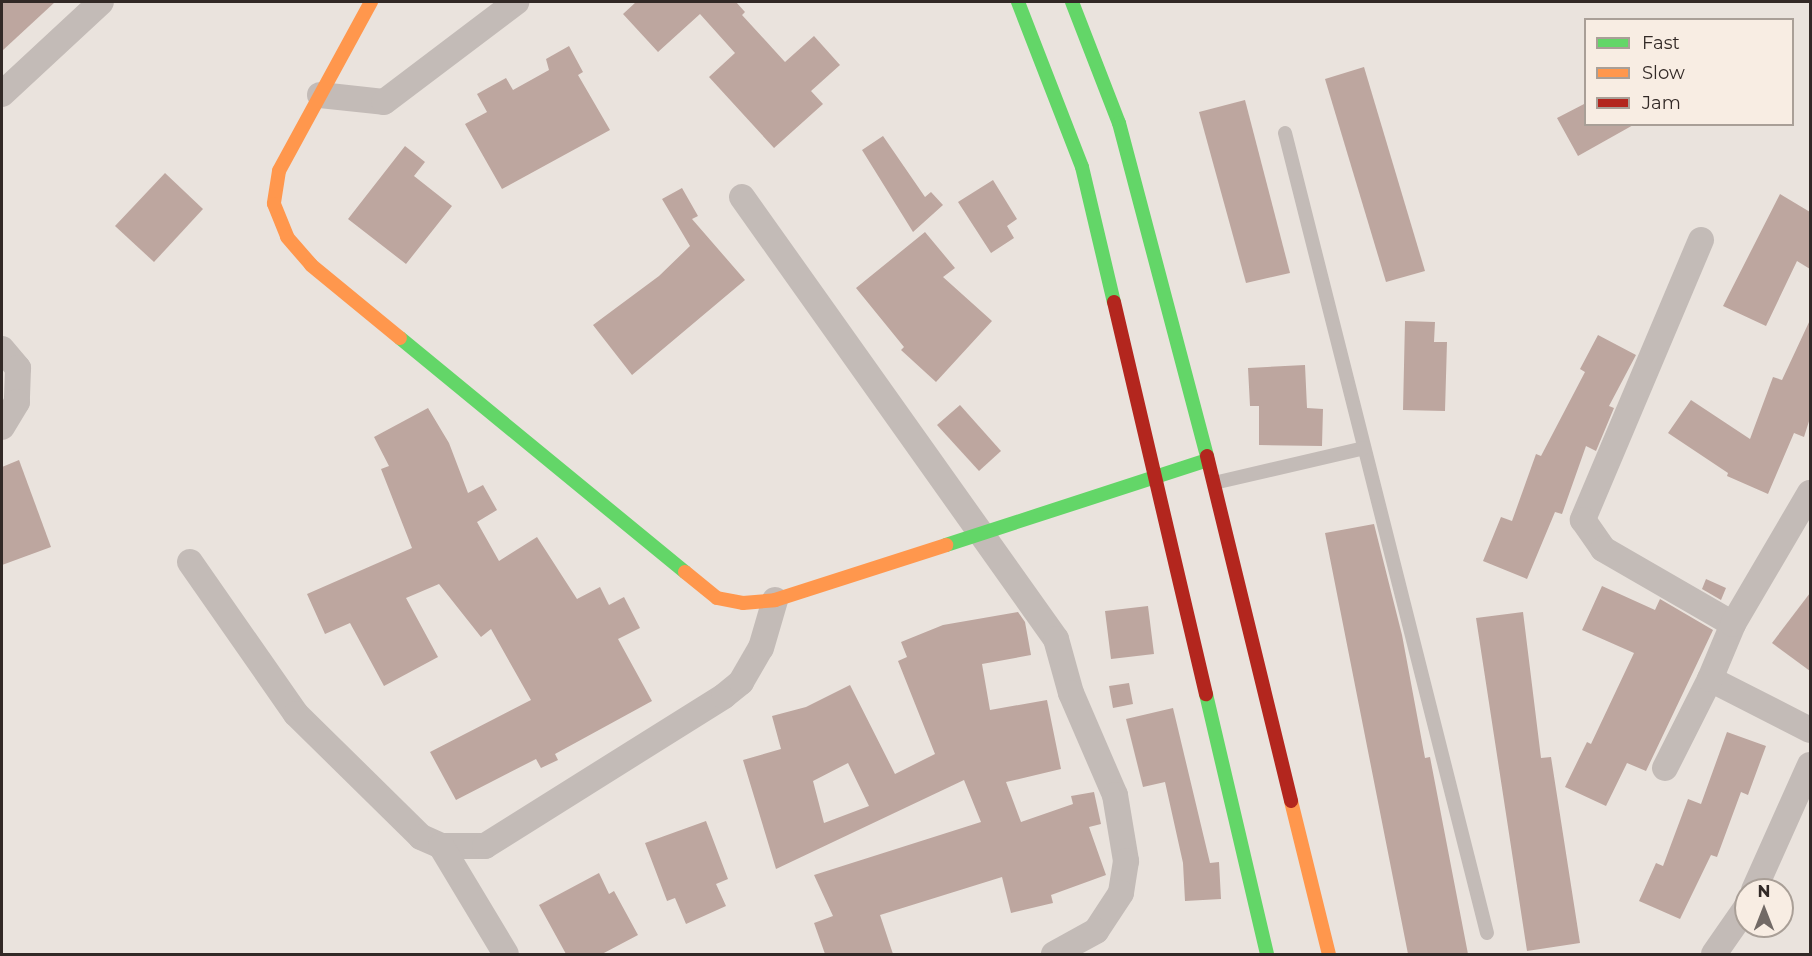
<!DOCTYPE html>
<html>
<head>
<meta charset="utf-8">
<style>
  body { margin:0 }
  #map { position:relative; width:1812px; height:956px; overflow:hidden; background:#eae3dd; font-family:Montserrat,sans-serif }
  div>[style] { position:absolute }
  .building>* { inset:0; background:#bda69f }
  .lane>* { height:14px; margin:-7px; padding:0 7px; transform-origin:7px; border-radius:7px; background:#c3bbb7 }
  .street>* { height:26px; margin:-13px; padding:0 13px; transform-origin:13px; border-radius:13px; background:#c3bbb7 }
  .fast>* { height:14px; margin:-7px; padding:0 7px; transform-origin:7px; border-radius:7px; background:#63d668 }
  .slow>* { height:14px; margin:-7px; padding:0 7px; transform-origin:7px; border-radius:7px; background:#ff974d }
  .jam>* { height:14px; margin:-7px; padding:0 7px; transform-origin:7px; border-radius:7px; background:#b3261e }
  span { translate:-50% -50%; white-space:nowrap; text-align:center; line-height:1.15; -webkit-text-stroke:4.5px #f8ede3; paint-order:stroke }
  .frame { position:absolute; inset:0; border:3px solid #322926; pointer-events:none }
  .legend { position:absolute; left:1584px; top:18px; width:210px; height:108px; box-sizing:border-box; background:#f8ede3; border:2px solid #a99f97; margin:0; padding:8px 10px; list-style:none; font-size:18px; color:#322926 }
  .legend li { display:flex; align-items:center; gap:12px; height:30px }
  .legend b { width:30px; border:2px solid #a99f97 }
  .north { position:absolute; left:1734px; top:878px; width:60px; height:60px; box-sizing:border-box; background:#f8ede3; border:2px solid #a99f97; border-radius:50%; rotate:0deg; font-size:16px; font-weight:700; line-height:24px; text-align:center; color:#322926 }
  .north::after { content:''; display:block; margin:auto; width:21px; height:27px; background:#726a66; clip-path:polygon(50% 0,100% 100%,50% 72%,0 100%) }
</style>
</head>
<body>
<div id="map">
  <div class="building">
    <div style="clip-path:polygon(2px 2px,55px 2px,2px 51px)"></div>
    <div style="clip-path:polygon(636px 2px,736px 2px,745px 12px,742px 15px,785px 62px,814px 36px,840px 65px,811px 91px,823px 104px,774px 148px,709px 77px,735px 53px,700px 14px,658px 52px,623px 14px)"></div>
    <div style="clip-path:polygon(569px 46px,583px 72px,578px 75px,610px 130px,502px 189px,465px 124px,487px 112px,477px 94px,506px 78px,513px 90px,549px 70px,546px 59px)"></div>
    <div style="clip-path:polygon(1364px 67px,1425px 271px,1386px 282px,1325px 79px)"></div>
    <div style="clip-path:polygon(1245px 100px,1290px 273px,1246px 283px,1199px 112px)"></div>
    <div style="clip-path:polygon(1586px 103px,1586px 124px,1635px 124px,1578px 156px,1557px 118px)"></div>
    <div style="clip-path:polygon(883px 136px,925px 197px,931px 192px,943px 205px,913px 232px,862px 150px)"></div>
    <div style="clip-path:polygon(405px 146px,425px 162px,414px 176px,452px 206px,406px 264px,348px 219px)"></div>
    <div style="clip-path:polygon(165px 173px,203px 209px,154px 262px,115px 226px)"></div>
    <div style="clip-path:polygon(993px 180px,1017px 219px,1007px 226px,1014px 238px,991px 253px,958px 202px)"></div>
    <div style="clip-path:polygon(682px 188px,698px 216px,692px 219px,745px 280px,632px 375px,593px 325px,659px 276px,690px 246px,662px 199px)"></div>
    <div style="clip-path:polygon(1780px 194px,1810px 212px,1810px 269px,1797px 261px,1766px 326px,1723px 306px)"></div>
    <div style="clip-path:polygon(925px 232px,955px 268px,943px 277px,992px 321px,936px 382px,901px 350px,904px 347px,856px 288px)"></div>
    <div style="clip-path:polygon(1810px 320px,1810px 418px,1804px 437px,1794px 433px,1768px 494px,1727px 476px,1728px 473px,1668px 433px,1691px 400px,1750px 439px,1773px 377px,1782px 380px)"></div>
    <div style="clip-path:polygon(1405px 321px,1435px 322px,1434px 342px,1447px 342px,1445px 411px,1403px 410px)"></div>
    <div style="clip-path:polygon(1598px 335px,1636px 355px,1609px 406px,1614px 408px,1596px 451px,1586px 446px,1562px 514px,1555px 512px,1527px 579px,1483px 561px,1501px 517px,1512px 521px,1536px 454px,1541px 456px,1585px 372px,1580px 369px)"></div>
    <div style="clip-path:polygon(1305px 365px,1307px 408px,1323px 409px,1322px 446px,1259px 445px,1259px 406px,1250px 406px,1248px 368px)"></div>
    <div style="clip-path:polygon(960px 405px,1001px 451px,979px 471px,937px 425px)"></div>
    <div style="clip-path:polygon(428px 408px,449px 443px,468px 493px,483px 485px,497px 510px,477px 522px,499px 561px,537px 537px,577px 599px,600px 587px,609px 605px,624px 597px,640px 628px,618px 639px,652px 701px,555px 754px,558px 760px,541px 768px,536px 759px,456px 800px,430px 752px,531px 700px,491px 629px,481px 637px,439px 584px,406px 598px,438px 657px,384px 686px,350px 623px,325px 634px,307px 594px,412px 548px,381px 469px,389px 466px,374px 437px)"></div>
    <div style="clip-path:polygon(19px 460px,51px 547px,2px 565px,2px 467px)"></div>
    <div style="clip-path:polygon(1374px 524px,1402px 635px,1425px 758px,1430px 757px,1468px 954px,1408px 954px,1325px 533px)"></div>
    <div style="clip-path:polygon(1706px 579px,1726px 588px,1721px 600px,1702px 589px)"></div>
    <div style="clip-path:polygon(1602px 586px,1655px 610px,1660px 599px,1713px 630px,1646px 771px,1627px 763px,1606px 806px,1565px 787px,1587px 742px,1591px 744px,1634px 653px,1582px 630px)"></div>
    <div style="clip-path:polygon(1810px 593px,1810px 671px,1772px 643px)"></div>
    <div style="clip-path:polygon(1148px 606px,1154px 654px,1111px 659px,1105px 611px)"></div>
    <div style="clip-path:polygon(evenodd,1018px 612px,1025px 622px,1031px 655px,982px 664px,990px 710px,1047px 700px,1061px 769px,1006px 782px,1021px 822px,1073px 804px,1071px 796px,1094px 792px,1101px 824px,1089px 827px,1106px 875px,1051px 895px,1053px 903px,1011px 913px,1002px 877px,880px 915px,893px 954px,825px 954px,814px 923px,833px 916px,814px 875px,981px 822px,964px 780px,776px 869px,743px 760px,781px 749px,772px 716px,806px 707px,850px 685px,895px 774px,935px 754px,898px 661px,907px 657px,901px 642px,943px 625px,1018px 612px,848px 763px,869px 806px,824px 823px,813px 781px,848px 763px)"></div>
    <div style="clip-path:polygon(1523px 612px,1541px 758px,1551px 757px,1580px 943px,1527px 951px,1476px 618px)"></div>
    <div style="clip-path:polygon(1129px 683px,1133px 704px,1113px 708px,1109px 686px)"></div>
    <div style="clip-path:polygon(1173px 708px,1210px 863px,1219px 862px,1221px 899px,1185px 901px,1183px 863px,1165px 782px,1143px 787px,1126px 719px)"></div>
    <div style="clip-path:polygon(1727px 732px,1766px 746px,1748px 795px,1741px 792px,1717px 857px,1711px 855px,1680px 919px,1639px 901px,1656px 863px,1663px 866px,1688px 799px,1701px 804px)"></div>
    <div style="clip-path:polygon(706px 821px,728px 879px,716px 884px,726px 906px,686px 924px,675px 898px,667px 901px,645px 843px)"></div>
    <div style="clip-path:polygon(599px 873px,609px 894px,614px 891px,638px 935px,602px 954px,566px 954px,539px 905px)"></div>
  </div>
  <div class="lane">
    <div style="left:1285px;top:133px;width:825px;rotate:75.83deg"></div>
    <div style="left:1214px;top:483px;width:154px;rotate:-13.1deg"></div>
  </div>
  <div class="street">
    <div style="left:2px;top:94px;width:135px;rotate:-42.9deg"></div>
    <div style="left:320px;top:95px;width:64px;rotate:6.2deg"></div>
    <div style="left:384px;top:102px;width:166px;rotate:-37.1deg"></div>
    <div style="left:742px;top:197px;width:542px;rotate:54.61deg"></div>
    <div style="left:1056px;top:639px;width:56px;rotate:74.5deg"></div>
    <div style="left:1071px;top:693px;width:111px;rotate:66.7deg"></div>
    <div style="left:1115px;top:795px;width:67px;rotate:80.5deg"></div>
    <div style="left:1126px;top:861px;width:32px;rotate:99deg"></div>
    <div style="left:1121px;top:893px;width:45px;rotate:123.3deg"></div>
    <div style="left:1096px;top:931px;width:48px;rotate:151.3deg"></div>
    <div style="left:1701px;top:240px;width:304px;rotate:112.9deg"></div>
    <div style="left:1583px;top:520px;width:35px;rotate:55deg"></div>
    <div style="left:1603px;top:549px;width:150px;rotate:30deg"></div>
    <div style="left:2px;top:349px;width:25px;rotate:50deg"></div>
    <div style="left:18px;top:368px;width:34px;rotate:92deg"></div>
    <div style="left:17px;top:402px;width:29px;rotate:121deg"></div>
    <div style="left:190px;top:562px;width:185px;rotate:55.1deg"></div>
    <div style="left:296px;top:714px;width:175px;rotate:44.5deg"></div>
    <div style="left:421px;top:837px;width:22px;rotate:24deg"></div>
    <div style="left:441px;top:846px;width:44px"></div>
    <div style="left:485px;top:846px;width:282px;rotate:-32.1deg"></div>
    <div style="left:724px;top:696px;width:22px;rotate:-39deg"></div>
    <div style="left:741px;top:682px;width:39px;rotate:-60deg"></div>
    <div style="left:761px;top:648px;width:50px;rotate:-73.7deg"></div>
    <div style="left:1710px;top:679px;width:112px;rotate:27deg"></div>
    <div style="left:1665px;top:768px;width:100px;rotate:-63.2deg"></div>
    <div style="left:1710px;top:679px;width:60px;rotate:-67.3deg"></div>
    <div style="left:1733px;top:624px;width:152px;rotate:-59.6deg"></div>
    <div style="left:441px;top:846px;width:126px;rotate:59deg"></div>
    <div style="left:1754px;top:890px;width:137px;rotate:-65.9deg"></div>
    <div style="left:1714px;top:954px;width:56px;rotate:-55.2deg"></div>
  </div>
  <div class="fast">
    <div style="left:1018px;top:2px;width:177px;rotate:68.8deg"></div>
    <div style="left:1082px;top:167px;width:139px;rotate:76.7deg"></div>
    <div style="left:1072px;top:2px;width:130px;rotate:68.8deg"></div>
    <div style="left:1119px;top:123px;width:344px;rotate:75.2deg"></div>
    <div style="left:400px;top:338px;width:369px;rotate:39.4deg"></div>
    <div style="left:946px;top:545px;width:275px;rotate:-18deg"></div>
    <div style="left:1206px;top:694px;width:267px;rotate:76.8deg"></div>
  </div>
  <div class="slow">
    <div style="left:371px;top:2px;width:192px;rotate:118.6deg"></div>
    <div style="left:279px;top:171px;width:33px;rotate:99deg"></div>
    <div style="left:274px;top:204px;width:35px;rotate:68deg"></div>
    <div style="left:287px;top:237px;width:37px;rotate:49deg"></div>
    <div style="left:311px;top:265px;width:115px;rotate:39.4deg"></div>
    <div style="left:685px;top:572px;width:41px;rotate:39.1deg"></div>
    <div style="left:717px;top:598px;width:26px;rotate:11deg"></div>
    <div style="left:743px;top:603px;width:32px;rotate:-5deg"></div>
    <div style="left:775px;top:600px;width:180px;rotate:-17.8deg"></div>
    <div style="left:1291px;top:801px;width:158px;rotate:76.1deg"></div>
  </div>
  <div class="jam">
    <div style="left:1114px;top:302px;width:403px;rotate:76.8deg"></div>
    <div style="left:1207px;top:456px;width:355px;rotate:76.3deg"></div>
  </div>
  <div class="frame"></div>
  <ul class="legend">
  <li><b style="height:8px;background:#63d668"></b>Fast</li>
  <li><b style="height:8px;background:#ff974d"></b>Slow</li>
  <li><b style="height:8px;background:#b3261e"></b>Jam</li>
  </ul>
  <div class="north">N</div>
</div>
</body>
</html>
